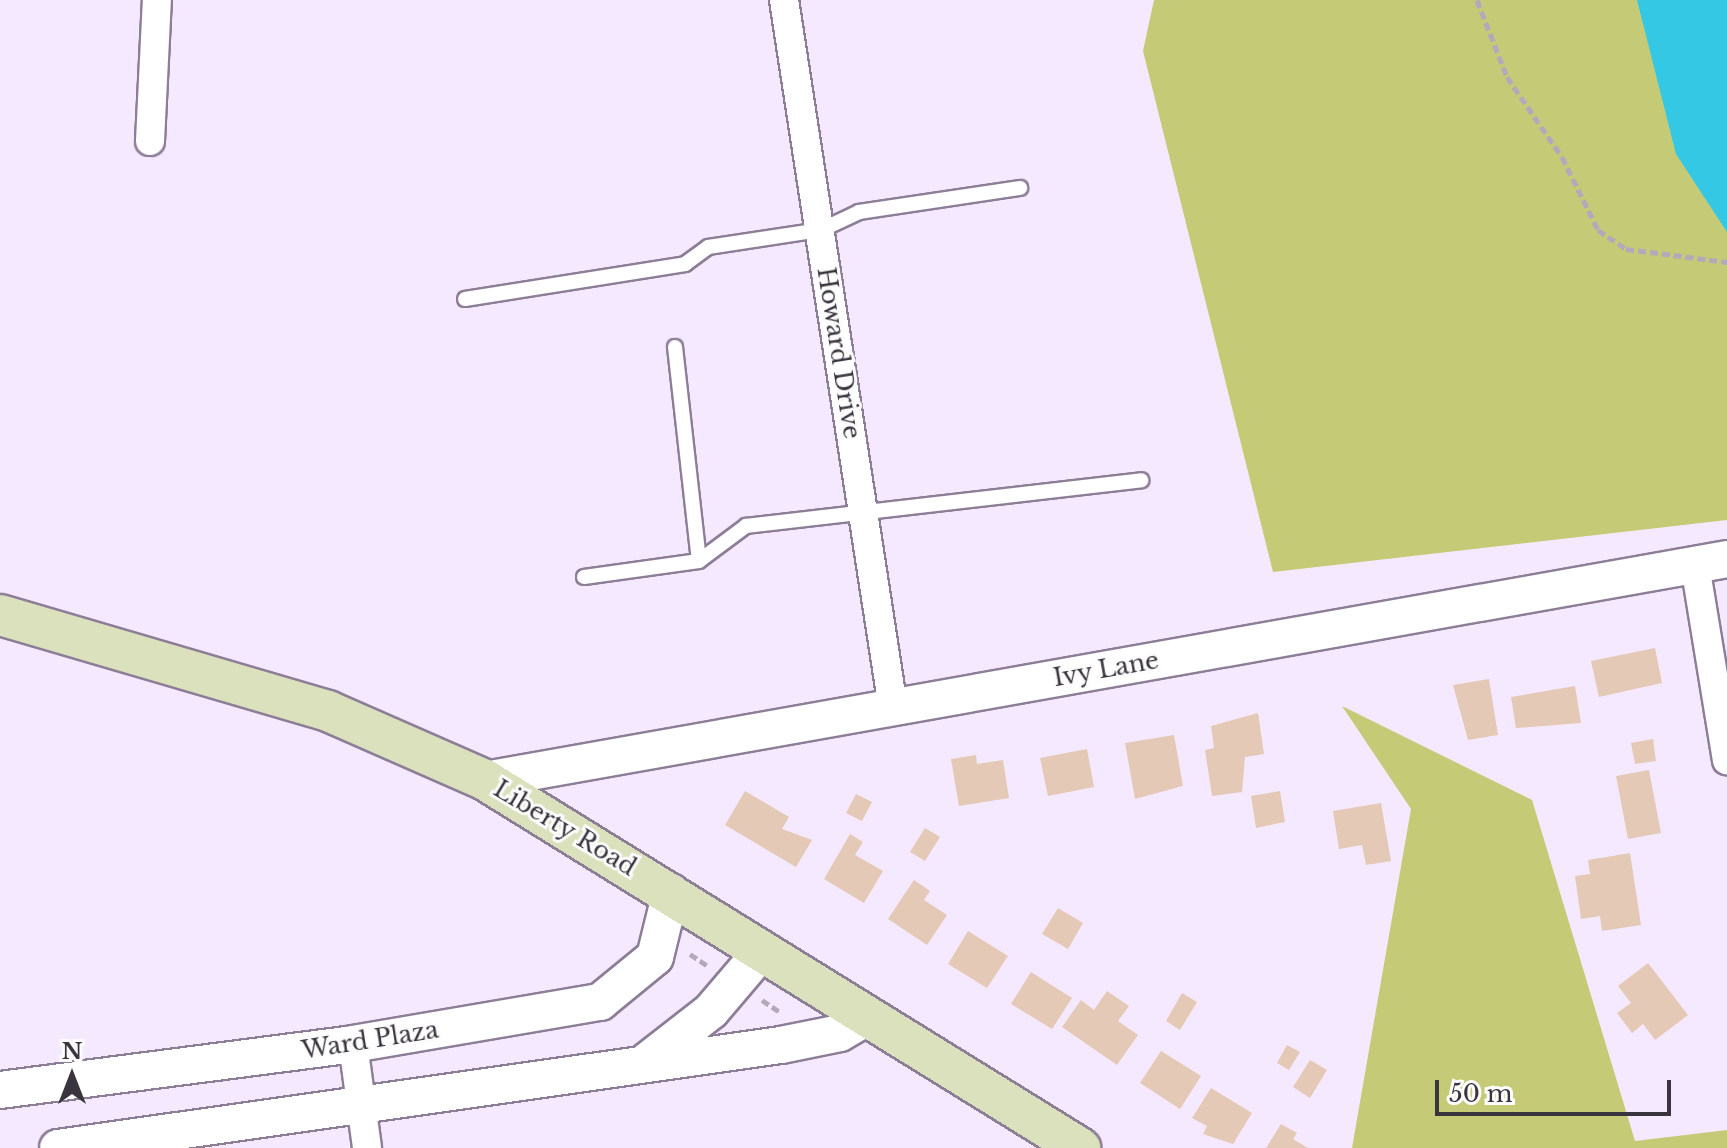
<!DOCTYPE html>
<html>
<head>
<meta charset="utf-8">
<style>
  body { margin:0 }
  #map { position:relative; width:1727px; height:1148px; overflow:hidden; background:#f5e9ff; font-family:"Libre Baskerville",serif }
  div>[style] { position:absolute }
  .green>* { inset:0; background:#c5ca76 }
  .water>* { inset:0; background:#34c8e5 }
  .building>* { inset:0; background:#e4c9b6 }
  .path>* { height:5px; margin-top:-2.5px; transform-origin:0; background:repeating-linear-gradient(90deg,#b3a9bb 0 8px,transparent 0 12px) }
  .roads { filter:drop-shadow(2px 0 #8d7e97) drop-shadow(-2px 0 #8d7e97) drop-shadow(0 2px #8d7e97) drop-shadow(0 -2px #8d7e97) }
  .service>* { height:14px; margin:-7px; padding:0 7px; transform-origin:7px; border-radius:7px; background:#fff }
  .minor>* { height:28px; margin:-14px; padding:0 14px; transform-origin:14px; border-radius:14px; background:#fff }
  .tertiary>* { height:36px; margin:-18px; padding:0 18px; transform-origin:18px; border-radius:18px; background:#fff }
  .secondary>* { height:40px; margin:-20px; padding:0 20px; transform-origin:20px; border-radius:20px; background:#dbe1bd }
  span { translate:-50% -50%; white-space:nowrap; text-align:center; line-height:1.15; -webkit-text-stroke:6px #fcfcfc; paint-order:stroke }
  .street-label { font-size:24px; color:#3a343e }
  .north { position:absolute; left:32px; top:1036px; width:80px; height:80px; -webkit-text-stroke:6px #fcfcfc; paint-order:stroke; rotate:0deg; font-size:22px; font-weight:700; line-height:32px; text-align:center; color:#3a343e }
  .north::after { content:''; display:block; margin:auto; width:28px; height:36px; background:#3a343e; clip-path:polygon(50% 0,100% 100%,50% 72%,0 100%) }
  .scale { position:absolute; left:1435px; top:1080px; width:236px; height:36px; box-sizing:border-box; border:4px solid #3a343e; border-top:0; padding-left:10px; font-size:24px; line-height:28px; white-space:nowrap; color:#3a343e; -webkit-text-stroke:6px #fcfcfc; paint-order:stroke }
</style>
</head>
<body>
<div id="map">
  <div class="green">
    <div style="clip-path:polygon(1154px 0,1727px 0,1727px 520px,1273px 572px,1143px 51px)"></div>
    <div style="clip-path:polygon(1342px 706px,1532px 800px,1635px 1141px,1727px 1130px,1727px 1148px,1352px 1148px,1411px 809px)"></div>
  </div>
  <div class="water">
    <div style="clip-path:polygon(1637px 0,1727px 0,1727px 232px,1676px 154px)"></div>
  </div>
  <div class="building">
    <div style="clip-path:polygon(1655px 648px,1662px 683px,1599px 697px,1591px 661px)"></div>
    <div style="clip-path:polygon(1489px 679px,1498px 735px,1468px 740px,1453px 685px)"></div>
    <div style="clip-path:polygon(1575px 686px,1581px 723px,1516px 728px,1511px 697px)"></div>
    <div style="clip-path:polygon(1258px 713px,1264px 754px,1245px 757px,1242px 792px,1212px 796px,1205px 750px,1214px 748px,1211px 726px)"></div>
    <div style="clip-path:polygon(1174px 735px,1183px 786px,1135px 799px,1125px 743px)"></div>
    <div style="clip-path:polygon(1653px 739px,1656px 761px,1635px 764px,1631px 743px)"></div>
    <div style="clip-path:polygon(1087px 749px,1094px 787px,1048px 796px,1040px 758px)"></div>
    <div style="clip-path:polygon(976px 755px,977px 764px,1003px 760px,1009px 798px,959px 806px,951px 759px)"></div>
    <div style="clip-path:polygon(1649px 770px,1661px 833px,1628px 839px,1616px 776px)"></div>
    <div style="clip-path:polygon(745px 791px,789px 817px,782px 829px,812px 840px,796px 867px,725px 825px)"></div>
    <div style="clip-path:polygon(1280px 791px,1285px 822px,1256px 828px,1251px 796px)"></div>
    <div style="clip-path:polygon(856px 794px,872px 802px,862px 821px,846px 813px)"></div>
    <div style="clip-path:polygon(1381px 803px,1391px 861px,1366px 865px,1362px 845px,1339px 849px,1333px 811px)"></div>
    <div style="clip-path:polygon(925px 828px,940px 837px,925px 861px,910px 852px)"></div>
    <div style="clip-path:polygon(850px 834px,863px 842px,855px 855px,883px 871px,864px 903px,824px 879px)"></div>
    <div style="clip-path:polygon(1630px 853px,1641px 925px,1602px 931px,1600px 916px,1581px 919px,1575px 876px,1590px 874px,1588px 860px)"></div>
    <div style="clip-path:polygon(914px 880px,930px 891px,924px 900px,947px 915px,927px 945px,888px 919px)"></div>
    <div style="clip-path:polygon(1058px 908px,1083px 923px,1068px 949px,1042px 934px)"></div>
    <div style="clip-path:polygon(968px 931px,1008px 956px,987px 988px,948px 964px)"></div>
    <div style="clip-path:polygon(1648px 963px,1688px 1015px,1655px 1040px,1643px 1024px,1632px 1033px,1617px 1013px,1631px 1003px,1618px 986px)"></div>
    <div style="clip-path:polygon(1031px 972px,1072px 998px,1052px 1029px,1011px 1004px)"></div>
    <div style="clip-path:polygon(1107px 991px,1129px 1006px,1118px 1021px,1138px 1035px,1117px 1065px,1062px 1027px,1081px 1000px,1094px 1010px)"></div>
    <div style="clip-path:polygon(1182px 993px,1197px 1002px,1180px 1030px,1166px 1021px)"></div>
    <div style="clip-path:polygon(1287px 1045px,1300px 1052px,1289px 1070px,1277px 1063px)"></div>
    <div style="clip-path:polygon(1161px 1051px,1201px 1076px,1180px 1109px,1140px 1083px)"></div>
    <div style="clip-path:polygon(1310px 1060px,1327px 1070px,1310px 1098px,1293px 1087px)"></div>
    <div style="clip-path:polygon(1211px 1088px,1252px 1113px,1233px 1144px,1203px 1134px,1207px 1126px,1192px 1118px)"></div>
    <div style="clip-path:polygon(1281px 1124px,1297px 1133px,1293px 1139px,1308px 1148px,1266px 1148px)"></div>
  </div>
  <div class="path">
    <div style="left:1477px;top:0;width:83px;rotate:68.7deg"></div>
    <div style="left:1507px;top:77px;width:97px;rotate:55.5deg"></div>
    <div style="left:1562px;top:157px;width:81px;rotate:63.7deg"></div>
    <div style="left:1598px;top:230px;width:34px;rotate:34deg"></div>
    <div style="left:1626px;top:249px;width:102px;rotate:7.3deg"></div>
    <div style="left:690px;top:954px;width:22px;rotate:34deg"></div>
    <div style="left:762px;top:1000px;width:22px;rotate:34deg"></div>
  </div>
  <div class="roads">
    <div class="service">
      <div style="left:465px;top:299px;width:223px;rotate:-9deg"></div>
      <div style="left:685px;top:264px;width:29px;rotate:-36deg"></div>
      <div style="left:708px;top:247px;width:114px;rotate:-8.6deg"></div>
      <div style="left:821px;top:230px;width:42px;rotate:-25.3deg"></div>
      <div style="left:859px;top:212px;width:163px;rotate:-8.5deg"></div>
      <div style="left:675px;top:347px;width:215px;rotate:83.6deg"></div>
      <div style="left:584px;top:577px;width:116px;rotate:-7.9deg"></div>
      <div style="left:699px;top:561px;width:59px;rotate:-36.7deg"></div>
      <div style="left:746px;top:526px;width:398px;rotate:-6.6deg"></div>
    </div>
    <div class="minor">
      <div style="left:784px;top:0;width:715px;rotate:81.24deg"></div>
      <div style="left:150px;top:141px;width:141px;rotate:-87.2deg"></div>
      <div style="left:1695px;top:565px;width:198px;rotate:80.7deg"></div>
      <div style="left:353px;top:1044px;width:105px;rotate:82.3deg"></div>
    </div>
    <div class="tertiary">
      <div style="left:485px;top:780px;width:1262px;rotate:-10.09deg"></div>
      <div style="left:647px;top:1061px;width:81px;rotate:-38deg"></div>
      <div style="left:711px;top:1011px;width:80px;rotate:-49.6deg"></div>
      <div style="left:0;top:1090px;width:356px;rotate:-7.4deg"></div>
      <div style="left:353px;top:1044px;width:251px;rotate:-9.7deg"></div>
      <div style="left:600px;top:1002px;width:71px;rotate:-39.3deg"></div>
      <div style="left:655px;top:957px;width:67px;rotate:-76.2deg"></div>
      <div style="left:58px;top:1148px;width:730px;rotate:-8.11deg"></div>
      <div style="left:781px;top:1045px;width:60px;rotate:-11.5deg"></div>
      <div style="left:840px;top:1033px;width:34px;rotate:-30deg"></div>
    </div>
    <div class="secondary">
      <div style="left:0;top:615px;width:342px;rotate:16.3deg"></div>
      <div style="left:328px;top:711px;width:171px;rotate:23.7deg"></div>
      <div style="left:485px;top:780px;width:700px;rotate:31.74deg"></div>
    </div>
  </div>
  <div class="street-label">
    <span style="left:839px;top:353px;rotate:81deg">Howard Drive</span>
    <span style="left:1106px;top:669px;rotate:-10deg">Ivy Lane</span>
    <span style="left:565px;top:828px;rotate:31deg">Liberty Road</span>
    <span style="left:370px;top:1040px;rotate:-9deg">Ward Plaza</span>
  </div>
  <div class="north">N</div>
  <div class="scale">50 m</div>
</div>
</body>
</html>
